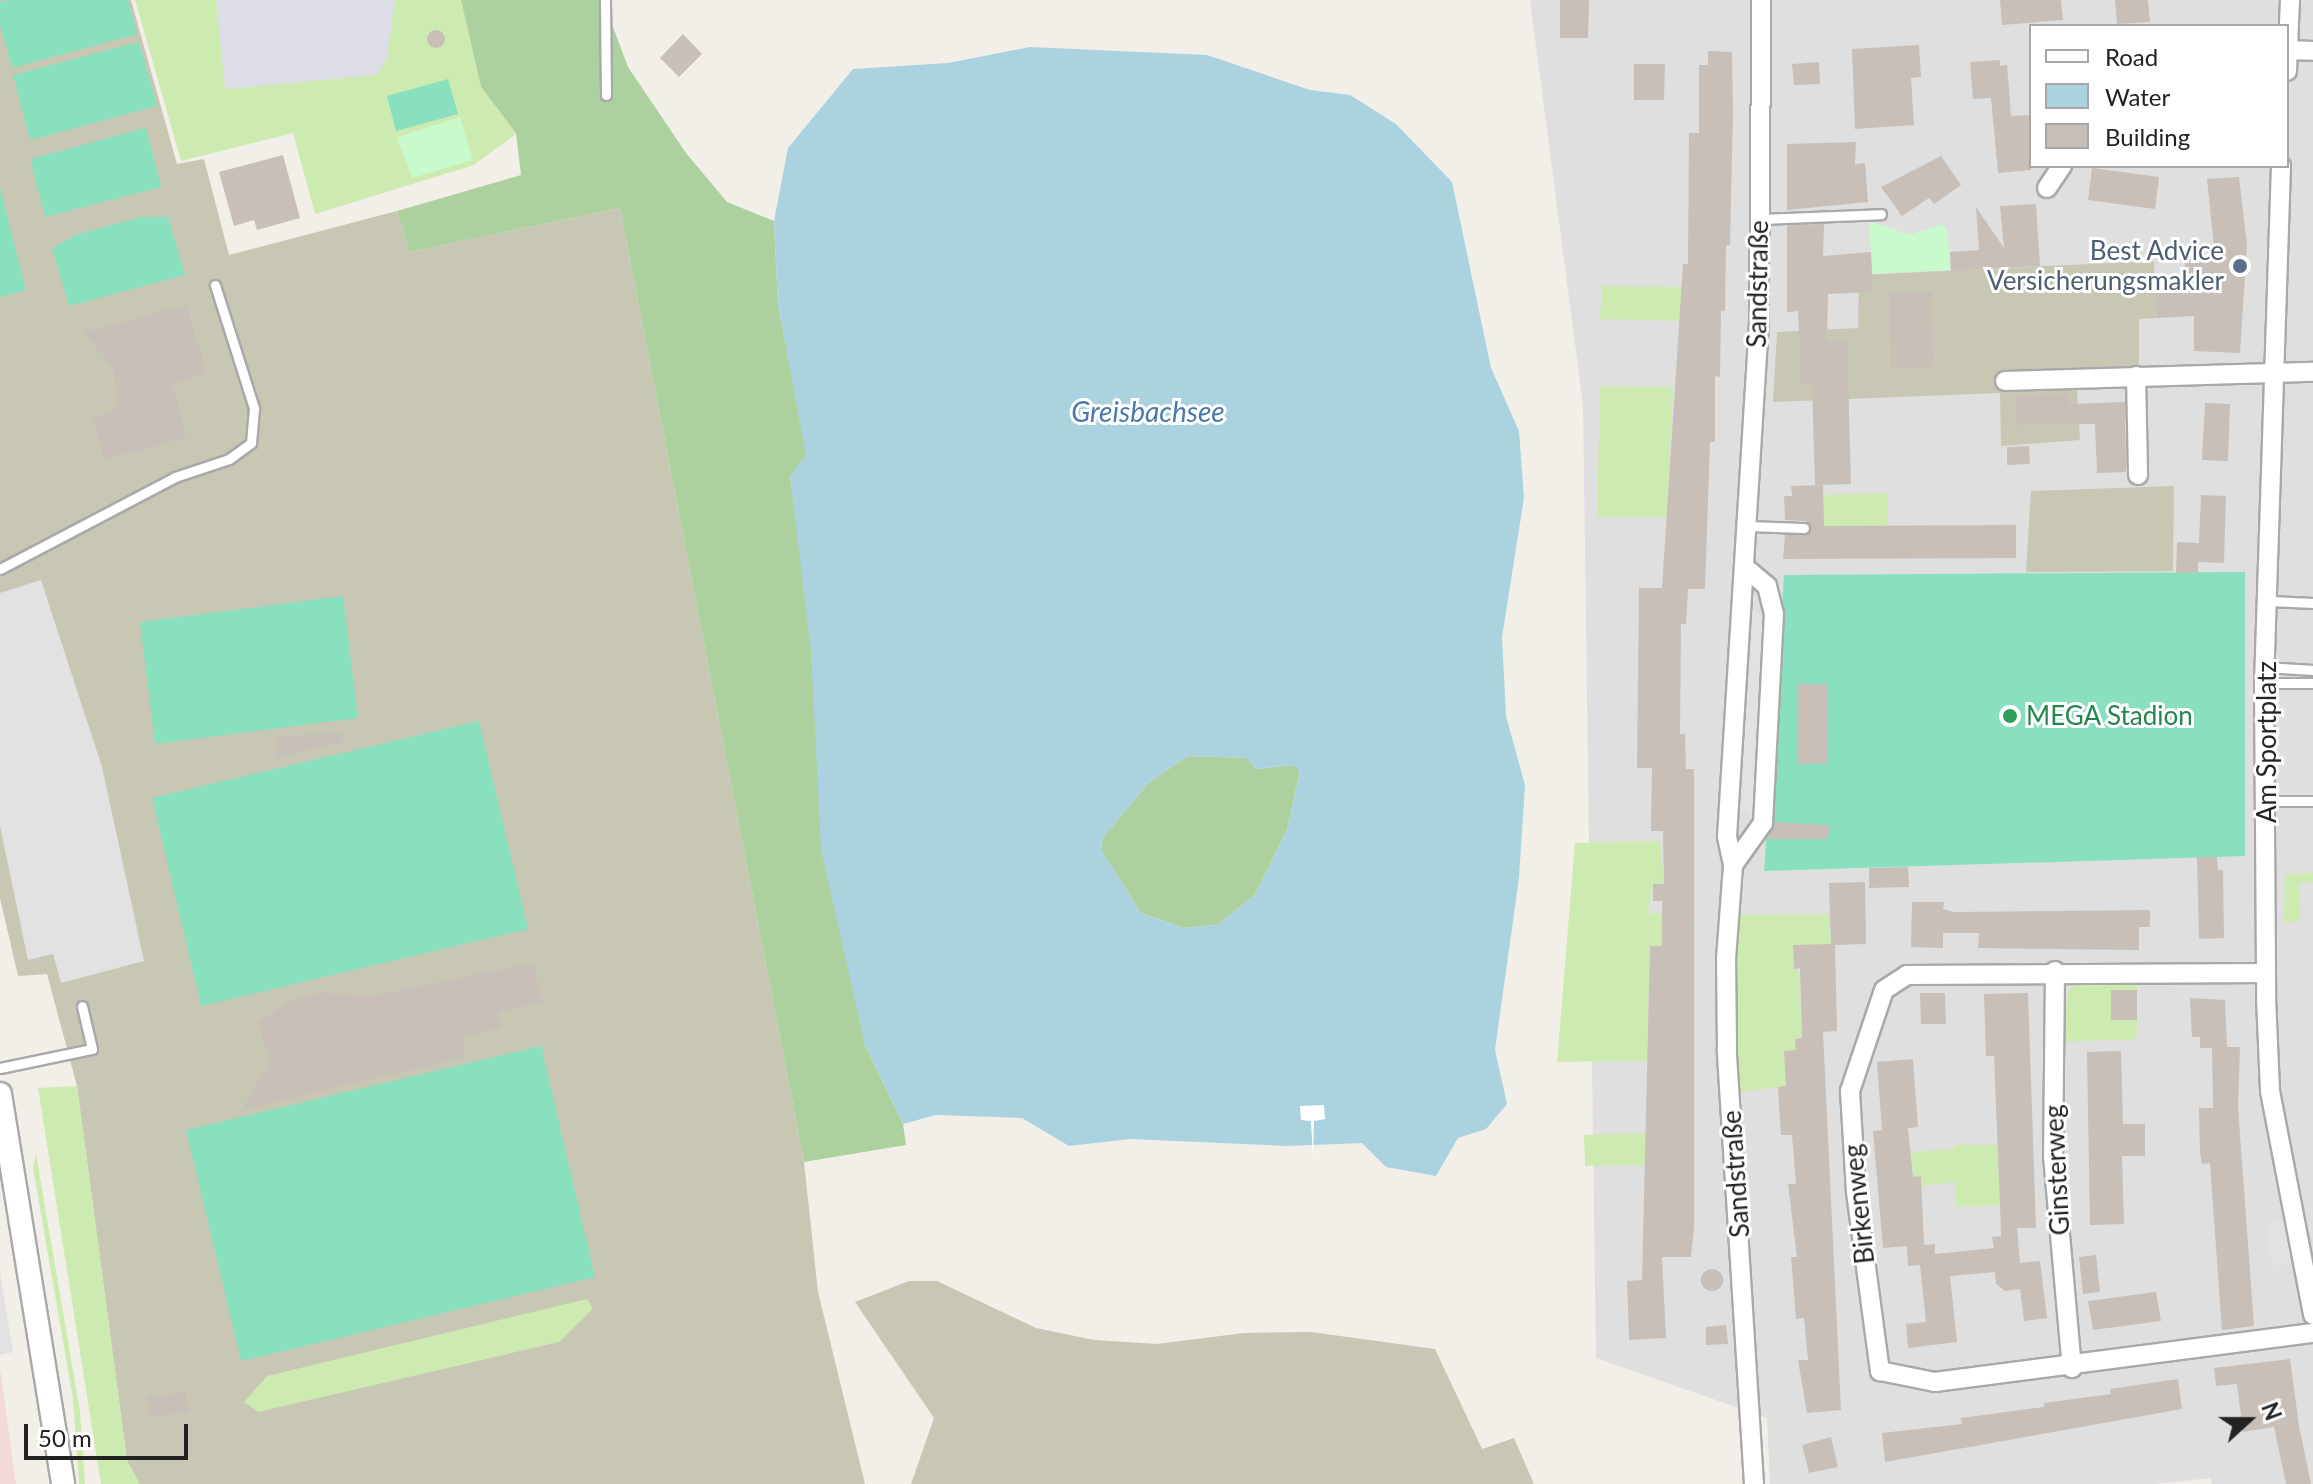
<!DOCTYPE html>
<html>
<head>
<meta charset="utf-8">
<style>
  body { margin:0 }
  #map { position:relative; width:2313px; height:1484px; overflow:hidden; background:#f2efe9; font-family:Lato,sans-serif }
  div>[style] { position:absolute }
  .residential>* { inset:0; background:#e0dfdf }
  .commercial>* { inset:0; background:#f2dad9 }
  .construction>* { inset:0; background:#c7c7b4 }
  .grass>* { inset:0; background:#cdebb0 }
  .forest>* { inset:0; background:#add19e }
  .park>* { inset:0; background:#c8facc }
  .pitch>* { inset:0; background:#88e0be }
  .parking>* { inset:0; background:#e2e2e2 }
  .plaza>* { inset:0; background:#dddde8 }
  .water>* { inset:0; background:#aad3df }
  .pier>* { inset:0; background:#fff }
  .building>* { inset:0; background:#c7bfb8 }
  .round { border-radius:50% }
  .roads { filter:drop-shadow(2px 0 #a9a9a9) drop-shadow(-2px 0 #a9a9a9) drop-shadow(0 2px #a9a9a9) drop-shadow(0 -2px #a9a9a9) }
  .service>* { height:9px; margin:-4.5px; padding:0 4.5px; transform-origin:4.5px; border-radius:4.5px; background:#fff }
  .minor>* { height:18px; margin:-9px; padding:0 9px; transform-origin:9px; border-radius:9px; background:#fff }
  .tertiary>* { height:22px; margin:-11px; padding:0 11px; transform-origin:11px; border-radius:11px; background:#fff }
  .dots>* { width:22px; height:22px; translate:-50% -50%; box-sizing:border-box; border:4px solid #fff; border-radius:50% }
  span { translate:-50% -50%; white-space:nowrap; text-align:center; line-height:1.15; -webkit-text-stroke:6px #fff; paint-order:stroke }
  .service-label { font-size:26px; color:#4e5e75 }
  .right { translate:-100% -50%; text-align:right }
  .street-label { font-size:26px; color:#222 }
  .leisure-label { font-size:26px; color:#27864d }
  .left { translate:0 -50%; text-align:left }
  .water-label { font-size:28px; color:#4a7aab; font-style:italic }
  .legend { position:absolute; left:2029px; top:24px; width:260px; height:144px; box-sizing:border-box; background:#fff; border:2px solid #a7a7a7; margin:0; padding:10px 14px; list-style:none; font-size:24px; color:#222 }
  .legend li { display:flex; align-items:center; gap:16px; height:40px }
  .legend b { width:40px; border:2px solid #a7a7a7 }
  .north { position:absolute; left:2209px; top:1380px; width:80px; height:80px; -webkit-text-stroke:6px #fff; paint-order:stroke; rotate:69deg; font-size:22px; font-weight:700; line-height:32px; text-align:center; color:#222 }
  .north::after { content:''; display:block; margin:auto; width:28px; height:36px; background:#222; clip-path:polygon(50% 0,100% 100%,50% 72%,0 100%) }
  .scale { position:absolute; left:24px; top:1424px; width:164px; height:36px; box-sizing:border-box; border:4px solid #222; border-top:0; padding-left:10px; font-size:24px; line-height:28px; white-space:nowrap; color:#222; -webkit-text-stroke:6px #fff; paint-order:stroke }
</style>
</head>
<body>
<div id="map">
  <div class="residential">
    <div style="clip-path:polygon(evenodd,1530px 0,2313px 0,2313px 1484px,2212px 1484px,2210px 1478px,2157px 1484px,1770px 1484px,1767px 1418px,1596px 1358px,1583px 405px,1530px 0,2031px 26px,2287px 26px,2287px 166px,2031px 166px,2031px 26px)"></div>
  </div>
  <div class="commercial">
    <div style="clip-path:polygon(0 1368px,16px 1484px,0 1484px)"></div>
  </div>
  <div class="construction">
    <div style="clip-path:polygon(0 0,131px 0,177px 164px,204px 159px,229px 255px,397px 211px,410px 252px,620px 208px,804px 1162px,818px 1292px,865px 1484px,140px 1484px,127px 1461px,77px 1086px,47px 974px,18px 976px,0 898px)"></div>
    <div style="clip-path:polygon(2154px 261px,2157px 318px,2139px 319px,2139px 368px,2076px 372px,2080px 440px,2001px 446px,2000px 393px,1773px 402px,1777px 332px,1858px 328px,1859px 275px)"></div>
    <div style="clip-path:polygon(2174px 486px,2173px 571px,2026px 572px,2031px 491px)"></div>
    <div style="clip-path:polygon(909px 1281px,937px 1281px,1036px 1328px,1094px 1340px,1157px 1344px,1244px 1333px,1311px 1332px,1435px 1349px,1482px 1449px,1514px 1438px,1534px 1484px,911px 1484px,934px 1418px,855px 1302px)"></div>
  </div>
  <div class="grass">
    <div style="clip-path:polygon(135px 0,461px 0,481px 87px,517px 133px,474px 165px,315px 214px,293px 133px,181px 161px)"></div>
    <div style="clip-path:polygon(1602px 286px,1683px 287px,1682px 321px,1600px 319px)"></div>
    <div style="clip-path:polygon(1600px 386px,1673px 387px,1667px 517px,1597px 517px)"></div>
    <div style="clip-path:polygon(1888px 493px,1888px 526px,1823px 526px,1823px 495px)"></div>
    <div style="clip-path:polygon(1660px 841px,1664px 883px,1653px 884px,1648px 913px,1694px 915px,1695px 924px,1662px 926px,1662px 946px,1650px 946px,1647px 1050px,1673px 1060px,1557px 1062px,1575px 843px)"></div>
    <div style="clip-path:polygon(2313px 873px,2313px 882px,2299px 883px,2300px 920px,2284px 923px,2285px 874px)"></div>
    <div style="clip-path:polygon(1830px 914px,1831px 945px,1793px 945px,1794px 968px,1800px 973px,1801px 1038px,1795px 1039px,1796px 1050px,1784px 1051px,1791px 1086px,1739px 1092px,1734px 1006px,1738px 915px)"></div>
    <div style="clip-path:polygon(2137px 981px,2137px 990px,2112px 990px,2111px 1020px,2137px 1020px,2136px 1039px,2064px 1042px,2067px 993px,2076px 982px)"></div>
    <div style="clip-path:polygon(77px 1086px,127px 1461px,140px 1484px,101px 1484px,38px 1088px)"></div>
    <div style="clip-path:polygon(1648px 1133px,1648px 1165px,1585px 1166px,1584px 1135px)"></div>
    <div style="clip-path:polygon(1955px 1145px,1997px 1145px,2000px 1205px,1956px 1207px,1956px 1182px,1921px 1186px,1920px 1177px,1913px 1177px,1911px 1152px,1954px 1149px)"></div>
    <div style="clip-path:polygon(36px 1154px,80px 1411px,85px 1484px,79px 1484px,73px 1399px,33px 1168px)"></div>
    <div style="clip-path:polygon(587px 1299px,593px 1309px,559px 1342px,258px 1412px,244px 1402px,267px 1376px)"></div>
  </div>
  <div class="forest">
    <div style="clip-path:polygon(461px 0,603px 0,628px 67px,686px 153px,727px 202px,774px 221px,778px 304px,807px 456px,790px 476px,865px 1045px,903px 1124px,906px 1145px,804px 1162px,620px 208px,410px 252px,397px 211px,521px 175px,516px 133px,481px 87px)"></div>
    <div style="clip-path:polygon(1188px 756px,1246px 758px,1257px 769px,1294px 765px,1300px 771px,1287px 830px,1255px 895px,1217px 925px,1183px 928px,1141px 913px,1101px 850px,1102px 839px,1148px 783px)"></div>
  </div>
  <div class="park">
    <div style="clip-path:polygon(460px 117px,473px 160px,412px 178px,397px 137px)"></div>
    <div style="clip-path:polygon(1869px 221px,1910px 235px,1942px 224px,1948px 233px,1950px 270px,1872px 274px)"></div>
  </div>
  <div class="pitch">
    <div style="clip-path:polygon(9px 0,128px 0,137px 34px,12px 68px,0 25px,0 2px)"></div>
    <div style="clip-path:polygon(139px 42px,157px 106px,30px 140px,13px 75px)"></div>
    <div style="clip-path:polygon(448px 79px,458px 114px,396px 131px,387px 96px)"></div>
    <div style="clip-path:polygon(146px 128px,161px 187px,45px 217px,30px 159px)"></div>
    <div style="clip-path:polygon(0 188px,26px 290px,0 297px)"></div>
    <div style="clip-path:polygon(141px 217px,168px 217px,185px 275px,69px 306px,52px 248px,76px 235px)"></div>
    <div style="clip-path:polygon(2245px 572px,2245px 856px,1764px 871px,1784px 575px)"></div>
    <div style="clip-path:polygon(343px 596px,358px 718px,155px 744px,140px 622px)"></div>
    <div style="clip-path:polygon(479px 721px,528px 929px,201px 1006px,152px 798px)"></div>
    <div style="clip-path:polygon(541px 1046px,595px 1277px,241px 1361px,186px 1130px)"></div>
  </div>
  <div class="parking">
    <div style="clip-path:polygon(41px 580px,102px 767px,144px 961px,61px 983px,53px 954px,28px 960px,0 826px,0 593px)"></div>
    <div style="clip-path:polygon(1747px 602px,1769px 624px,1758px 821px,1733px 799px)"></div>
    <div style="clip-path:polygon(2283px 1221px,2292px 1262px,2272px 1266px,2267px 1223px)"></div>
    <div style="clip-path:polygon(0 1272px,13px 1352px,0 1355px)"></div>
  </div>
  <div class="plaza">
    <div style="clip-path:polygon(216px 0,395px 0,387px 58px,377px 75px,225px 89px)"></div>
  </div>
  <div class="water">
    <div style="clip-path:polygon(evenodd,1030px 47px,1207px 55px,1310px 90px,1350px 95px,1396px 124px,1452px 182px,1491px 368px,1519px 431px,1524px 498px,1502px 637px,1506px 716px,1525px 785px,1519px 878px,1495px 1050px,1507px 1104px,1486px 1129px,1458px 1138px,1436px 1176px,1386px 1167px,1362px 1143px,1287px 1146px,1130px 1139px,1069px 1146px,1022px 1118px,936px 1115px,903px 1124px,865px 1045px,821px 849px,811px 651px,790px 476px,806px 455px,778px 304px,774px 221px,788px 148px,853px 69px,948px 63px,1030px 47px,1188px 756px,1245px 758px,1257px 769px,1293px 765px,1300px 772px,1287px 830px,1255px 895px,1217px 925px,1183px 928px,1141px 913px,1101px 850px,1102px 839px,1148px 783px,1188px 756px)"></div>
  </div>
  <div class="pier">
    <div style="clip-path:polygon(1324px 1105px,1325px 1119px,1314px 1121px,1313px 1158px,1311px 1121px,1301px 1120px,1300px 1106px)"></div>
  </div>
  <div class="building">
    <div style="clip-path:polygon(1560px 0,1589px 0,1588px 38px,1560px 38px)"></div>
    <div style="clip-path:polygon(2000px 0,2061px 0,2063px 20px,2002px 25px)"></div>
    <div style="clip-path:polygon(2148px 0,2150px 22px,2117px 24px,2115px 0)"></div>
    <div class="round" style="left:427px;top:30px;width:18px;height:18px"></div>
    <div style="clip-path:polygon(683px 34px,702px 54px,679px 77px,660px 58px)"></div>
    <div style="clip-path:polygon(1919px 45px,1921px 77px,1911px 78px,1914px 125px,1855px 129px,1852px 49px)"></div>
    <div style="clip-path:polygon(1708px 51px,1732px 52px,1733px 113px,1730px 245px,1726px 245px,1725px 311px,1721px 311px,1720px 377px,1715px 376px,1715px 442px,1710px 442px,1705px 589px,1688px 589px,1686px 624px,1681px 624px,1680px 734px,1685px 734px,1686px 769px,1694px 769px,1694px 1228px,1691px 1257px,1662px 1257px,1666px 1338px,1629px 1340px,1627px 1281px,1642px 1280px,1650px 946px,1662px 946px,1662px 901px,1653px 901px,1653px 884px,1664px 884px,1663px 831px,1651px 831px,1652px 768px,1637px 768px,1639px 588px,1662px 588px,1683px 264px,1688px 264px,1689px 133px,1699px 133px,1699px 65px,1708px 65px)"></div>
    <div style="clip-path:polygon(2000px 60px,2000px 66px,2007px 65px,2011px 116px,2029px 115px,2031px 170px,1998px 173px,1991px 98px,1973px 99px,1970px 62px)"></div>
    <div style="clip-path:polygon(1819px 62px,1820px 84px,1794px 85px,1792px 64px)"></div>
    <div style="clip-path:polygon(1634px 64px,1665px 64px,1664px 100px,1634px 100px)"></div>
    <div style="clip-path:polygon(1856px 142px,1855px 164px,1865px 163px,1868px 202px,1787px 210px,1787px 144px)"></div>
    <div style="clip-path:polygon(283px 155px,300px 218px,257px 230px,254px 220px,234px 226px,219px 172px)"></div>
    <div style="clip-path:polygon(1941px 156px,1961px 185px,1934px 204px,1929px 198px,1902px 216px,1881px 187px)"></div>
    <div style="clip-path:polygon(2092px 168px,2159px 177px,2155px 209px,2088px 200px)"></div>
    <div style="clip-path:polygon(2239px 177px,2247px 245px,2240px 353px,2194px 351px,2194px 316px,2157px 318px,2155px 291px,2185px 289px,2185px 259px,2215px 256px,2207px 179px)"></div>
    <div style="clip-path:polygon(2036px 204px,2040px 266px,1951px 271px,1950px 252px,1979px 250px,1976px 207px,2004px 248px,2000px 206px)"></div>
    <div style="clip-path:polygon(1824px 224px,1823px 256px,1871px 252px,1873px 292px,1828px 294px,1827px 342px,1847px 341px,1851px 484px,1815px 485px,1812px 385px,1801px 385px,1798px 311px,1787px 312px,1787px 225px)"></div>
    <div style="clip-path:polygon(1932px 292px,1933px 367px,1891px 368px,1890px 293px)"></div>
    <div style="clip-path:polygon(186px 305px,207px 373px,172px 384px,186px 437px,104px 460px,94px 418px,117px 408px,114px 369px,84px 332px)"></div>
    <div style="clip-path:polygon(2069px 394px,2069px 404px,2125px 402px,2126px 472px,2097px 473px,2095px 424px,2015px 425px,2015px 395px)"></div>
    <div style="clip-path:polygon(2205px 403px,2230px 404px,2228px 461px,2202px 460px)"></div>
    <div style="clip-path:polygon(2029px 446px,2030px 464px,2007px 465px,2007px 447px)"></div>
    <div style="clip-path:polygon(1823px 485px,1824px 526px,2016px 525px,2016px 558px,1783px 559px,1785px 535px,1807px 535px,1811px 527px,1805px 521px,1785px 520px,1784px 496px,1792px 496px,1791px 486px)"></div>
    <div style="clip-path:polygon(2201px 495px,2226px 496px,2224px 563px,2198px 562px,2198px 573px,2176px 573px,2177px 542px,2199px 543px)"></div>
    <div style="clip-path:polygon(1798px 684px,1827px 684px,1827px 764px,1797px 764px)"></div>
    <div style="clip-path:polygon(342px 732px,343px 742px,276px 758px,277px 737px)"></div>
    <div style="clip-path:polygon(1775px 822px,1829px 825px,1828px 839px,1768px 839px)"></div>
    <div style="clip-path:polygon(2197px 857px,2217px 857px,2218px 870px,2223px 870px,2224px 938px,2199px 939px)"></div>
    <div style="clip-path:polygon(1908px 867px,1909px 887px,1869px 888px,1869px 868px)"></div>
    <div style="clip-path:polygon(1865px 882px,1866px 944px,1835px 945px,1837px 1031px,1823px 1032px,1841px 1410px,1807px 1413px,1798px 1360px,1808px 1360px,1804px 1318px,1796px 1319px,1791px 1257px,1797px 1257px,1788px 1184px,1796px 1184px,1792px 1135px,1781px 1135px,1778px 1087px,1786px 1086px,1784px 1051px,1796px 1050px,1795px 1039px,1802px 1038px,1800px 968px,1794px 969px,1793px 945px,1831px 944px,1829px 883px)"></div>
    <div style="clip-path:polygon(1912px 902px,1944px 902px,1943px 909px,1954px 912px,2150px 910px,2150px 927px,2139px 927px,2139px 950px,1978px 948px,1979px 933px,1943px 933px,1943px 948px,1911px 947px)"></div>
    <div style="clip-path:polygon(533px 963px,542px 1002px,499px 1012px,502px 1027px,462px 1037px,465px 1057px,241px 1110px,270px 1063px,259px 1023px,287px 1002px,321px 993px,373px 996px)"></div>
    <div style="clip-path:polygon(2111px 990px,2137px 990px,2137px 1020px,2111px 1020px)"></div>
    <div style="clip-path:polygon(1920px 993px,1945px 993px,1946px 1024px,1921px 1024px)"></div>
    <div style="clip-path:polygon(2028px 993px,2036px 1228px,2017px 1228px,2020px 1263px,2040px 1261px,2047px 1318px,2024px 1321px,2020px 1289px,2005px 1291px,1996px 1284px,1995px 1272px,1950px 1276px,1957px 1342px,1908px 1348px,1906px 1324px,1926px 1322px,1920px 1265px,1908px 1266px,1907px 1246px,1883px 1248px,1873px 1131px,1882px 1130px,1877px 1062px,1913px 1059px,1918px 1127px,1908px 1128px,1913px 1177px,1921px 1176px,1924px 1245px,1935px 1244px,1935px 1254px,1994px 1248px,1992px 1237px,2001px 1236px,2000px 1205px,1994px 1056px,1986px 1056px,1984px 994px)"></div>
    <div style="clip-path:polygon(2190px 998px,2225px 1000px,2227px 1047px,2240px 1047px,2238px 1107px,2254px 1326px,2222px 1330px,2210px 1163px,2202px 1164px,2200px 1152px,2199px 1108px,2213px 1108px,2212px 1048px,2200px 1048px,2200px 1037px,2192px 1037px)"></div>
    <div style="clip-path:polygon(2121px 1051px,2123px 1124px,2145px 1124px,2145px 1156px,2122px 1156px,2124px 1224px,2090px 1225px,2087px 1052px)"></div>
    <div style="clip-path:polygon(2096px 1255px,2100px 1292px,2083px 1294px,2079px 1257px)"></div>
    <div class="round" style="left:1701px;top:1269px;width:22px;height:22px"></div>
    <div style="clip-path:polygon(2156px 1292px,2161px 1321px,2093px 1330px,2088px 1301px)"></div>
    <div style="clip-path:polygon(1726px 1325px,1728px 1344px,1706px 1345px,1706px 1327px)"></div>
    <div style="clip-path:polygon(2290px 1359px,2299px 1426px,2311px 1484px,2286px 1484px,2274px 1427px,2243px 1432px,2237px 1384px,2216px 1386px,2214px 1368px)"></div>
    <div style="clip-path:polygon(2178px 1379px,2182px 1409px,1885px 1462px,1882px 1433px,1962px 1424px,1961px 1418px,2044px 1407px,2044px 1403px,2111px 1394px,2110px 1389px)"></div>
    <div style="clip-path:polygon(185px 1392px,188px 1412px,149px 1417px,147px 1397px)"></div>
    <div style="clip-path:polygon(1831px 1437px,1838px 1467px,1809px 1473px,1802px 1445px)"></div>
  </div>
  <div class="roads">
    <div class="service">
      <div style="left:605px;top:0;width:95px;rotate:89.4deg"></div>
      <div style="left:1759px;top:219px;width:122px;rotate:-2.3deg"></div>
      <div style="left:1747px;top:526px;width:57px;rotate:2deg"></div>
      <div style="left:0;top:569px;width:198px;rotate:-27.7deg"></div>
      <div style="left:175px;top:477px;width:57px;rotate:-18.4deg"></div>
      <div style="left:229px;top:459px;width:27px;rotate:-36deg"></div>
      <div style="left:251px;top:443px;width:35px;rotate:-85deg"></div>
      <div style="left:254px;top:408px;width:129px;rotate:-107.6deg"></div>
      <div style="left:2270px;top:601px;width:43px;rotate:2.7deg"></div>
      <div style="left:2265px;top:667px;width:48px;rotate:3.6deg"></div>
      <div style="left:2264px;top:683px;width:49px"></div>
      <div style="left:2267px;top:801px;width:46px"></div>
      <div style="left:0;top:1068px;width:94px;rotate:-11.7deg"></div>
      <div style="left:92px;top:1049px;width:44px;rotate:-103.1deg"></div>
    </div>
    <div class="minor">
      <div style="left:2288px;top:50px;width:25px;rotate:2deg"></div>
      <div style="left:2287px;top:71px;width:71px;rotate:-87.6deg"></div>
      <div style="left:2281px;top:166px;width:517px;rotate:91.88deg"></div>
      <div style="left:2264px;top:683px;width:315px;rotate:89.6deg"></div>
      <div style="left:2266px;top:998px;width:93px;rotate:87.5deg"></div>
      <div style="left:2270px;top:1091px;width:228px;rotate:79.1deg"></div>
      <div style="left:2047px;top:188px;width:27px;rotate:-56deg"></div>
      <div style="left:2136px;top:376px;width:99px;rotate:88.8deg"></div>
      <div style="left:2005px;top:381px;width:308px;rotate:-1.7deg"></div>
      <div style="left:1733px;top:865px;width:52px;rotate:-54.5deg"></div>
      <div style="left:1763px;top:823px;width:209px;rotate:-87deg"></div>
      <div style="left:1774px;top:614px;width:29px;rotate:-104deg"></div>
      <div style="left:1767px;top:586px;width:30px;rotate:-140deg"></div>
      <div style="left:2055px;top:971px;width:185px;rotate:90.6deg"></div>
      <div style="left:2053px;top:1156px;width:213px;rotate:84.9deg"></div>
      <div style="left:2266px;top:973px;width:359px;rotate:179.7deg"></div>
      <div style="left:1907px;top:975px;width:27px;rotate:147deg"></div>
      <div style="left:1884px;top:990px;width:107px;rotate:108.6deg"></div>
      <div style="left:1850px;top:1091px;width:101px;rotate:86.6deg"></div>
      <div style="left:1856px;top:1192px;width:181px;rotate:82.4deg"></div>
      <div style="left:1880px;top:1371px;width:56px;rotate:11.3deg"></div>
      <div style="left:1935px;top:1382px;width:381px;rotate:-7.4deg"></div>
      <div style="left:1754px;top:1484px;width:435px;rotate:-93.6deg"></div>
      <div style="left:1727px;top:1050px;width:91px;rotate:-90.6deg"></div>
      <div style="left:1726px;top:959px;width:94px;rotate:-85.7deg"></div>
      <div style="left:1733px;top:865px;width:29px;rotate:-102deg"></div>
      <div style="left:1727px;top:837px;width:515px;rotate:-86.44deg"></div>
      <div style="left:1759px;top:323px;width:323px;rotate:-89.6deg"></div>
    </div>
    <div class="tertiary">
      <div style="left:0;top:1094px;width:395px;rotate:80.8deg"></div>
    </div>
  </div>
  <div class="dots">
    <div style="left:2240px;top:266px;background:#5c6f8a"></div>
    <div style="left:2010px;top:716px;background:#2e9e5b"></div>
  </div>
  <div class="service-label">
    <span class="right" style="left:2224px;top:266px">Best Advice<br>Versicherungsmakler</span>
  </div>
  <div class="street-label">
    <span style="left:1758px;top:284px;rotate:-89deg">Sandstraße</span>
    <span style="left:2267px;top:742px;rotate:-90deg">Am Sportplatz</span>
    <span style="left:2057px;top:1170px;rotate:-93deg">Ginsterweg</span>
    <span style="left:1736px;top:1174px;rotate:-94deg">Sandstraße</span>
    <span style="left:1859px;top:1204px;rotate:-96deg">Birkenweg</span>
  </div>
  <div class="leisure-label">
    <span class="left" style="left:2026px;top:716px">MEGA Stadion</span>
  </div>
  <div class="water-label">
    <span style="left:1148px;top:411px">Greisbachsee</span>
  </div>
  <ul class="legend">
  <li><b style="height:10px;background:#fff"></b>Road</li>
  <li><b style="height:22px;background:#aad3df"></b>Water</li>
  <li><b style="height:22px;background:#c7bfb8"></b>Building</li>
  </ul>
  <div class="north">N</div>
  <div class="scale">50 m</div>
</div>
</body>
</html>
